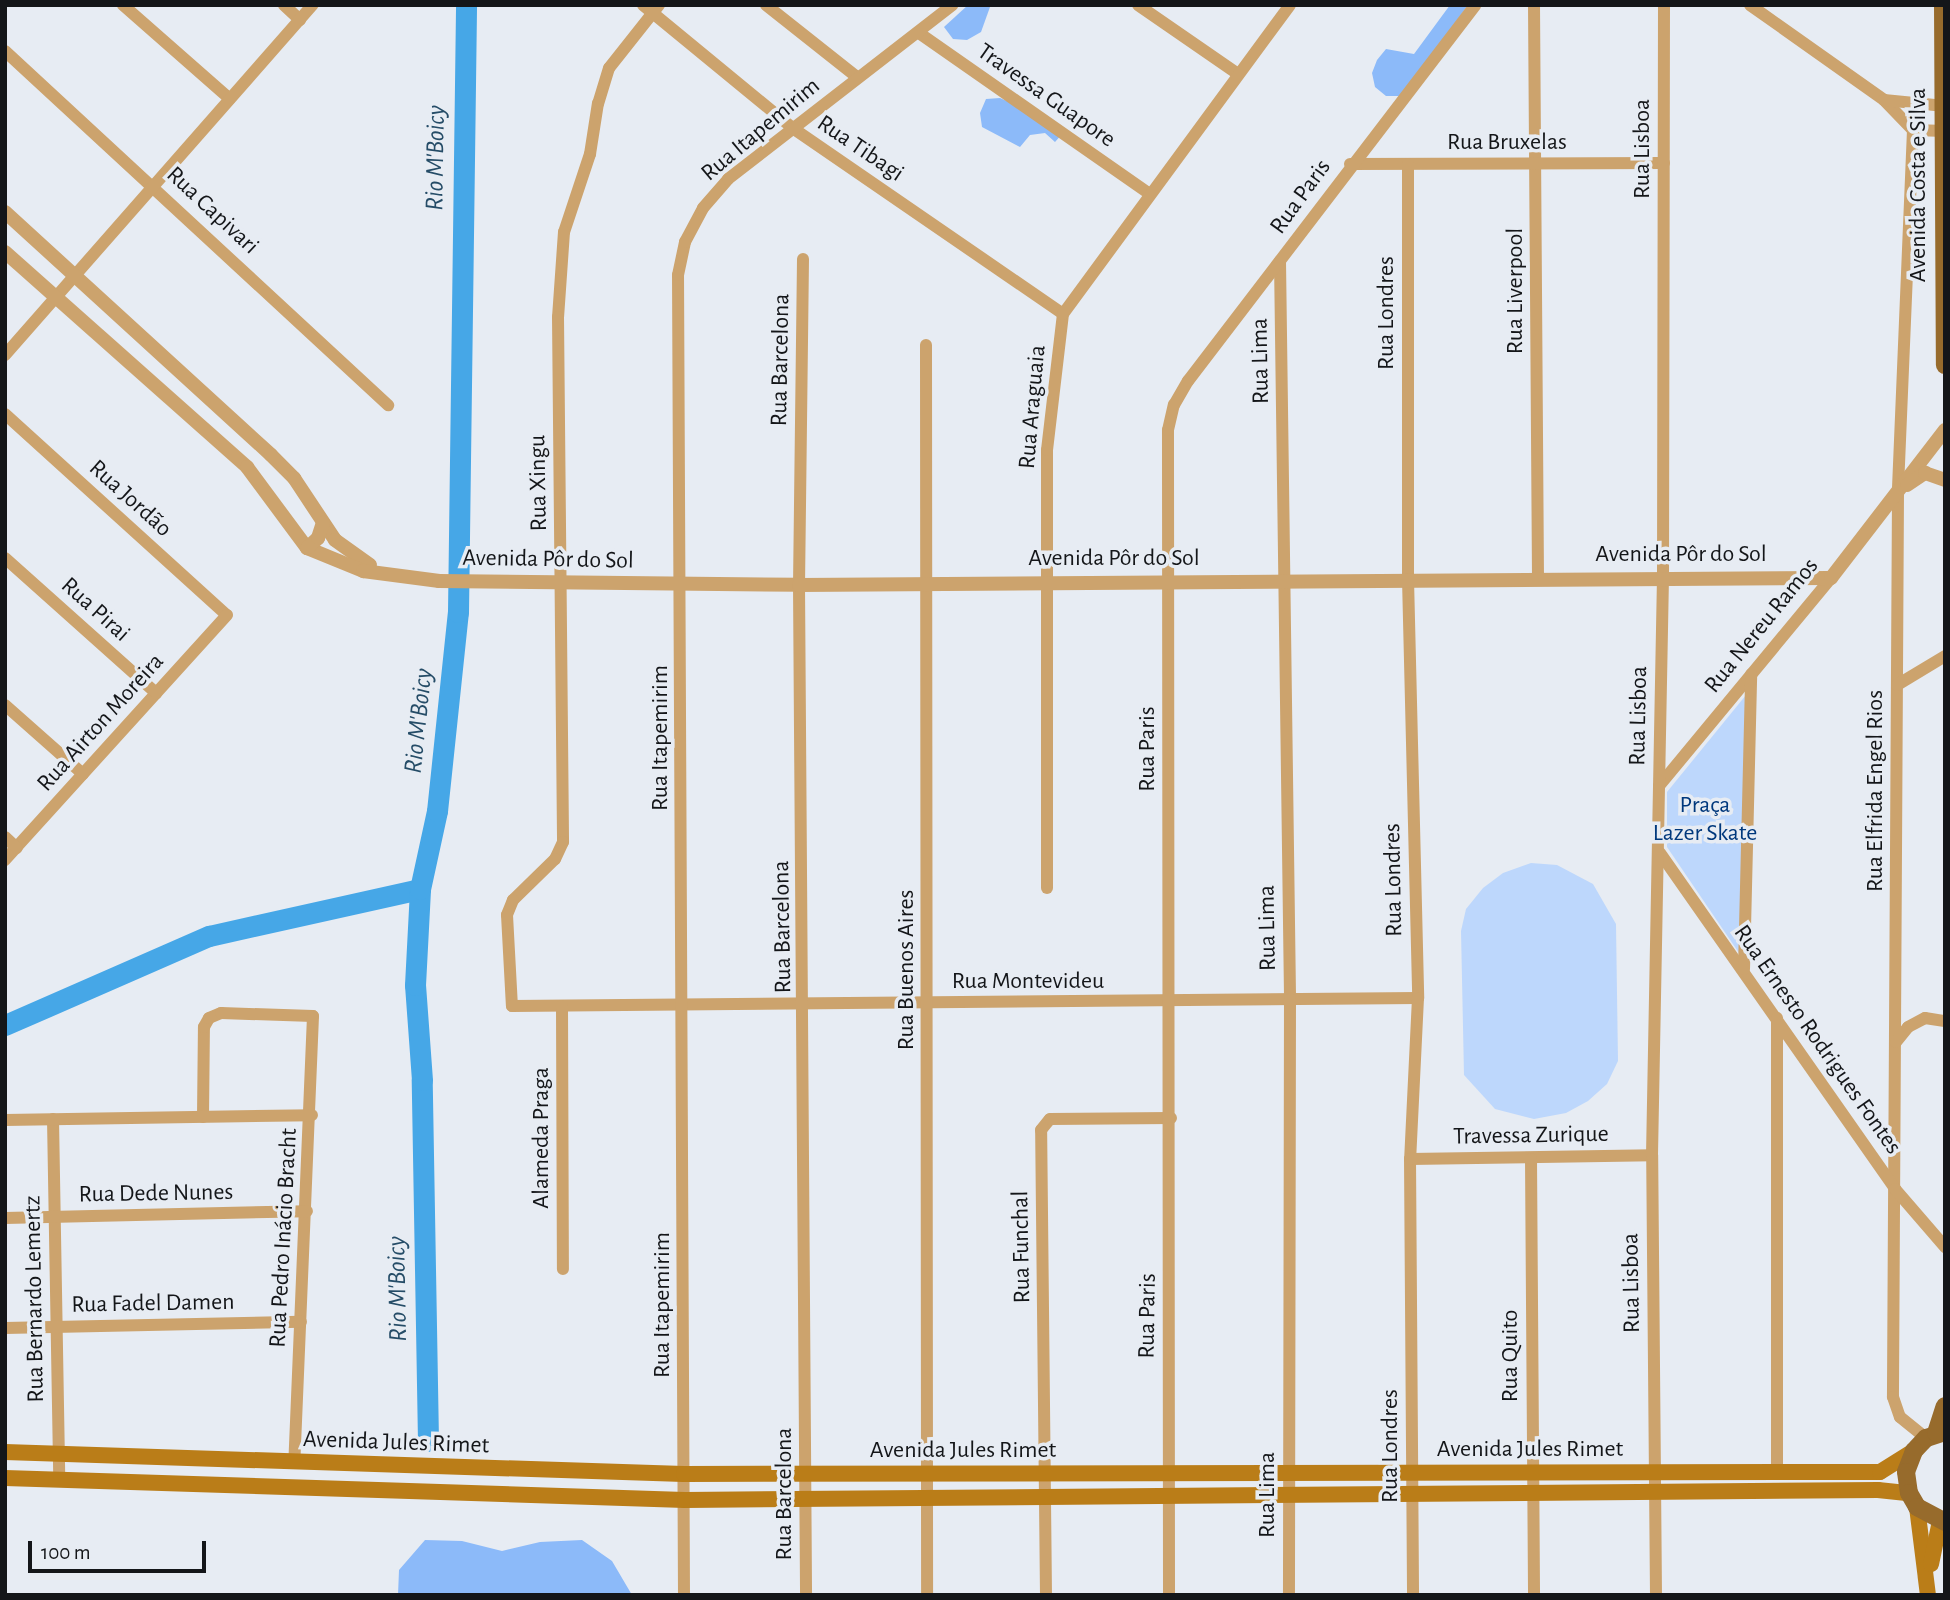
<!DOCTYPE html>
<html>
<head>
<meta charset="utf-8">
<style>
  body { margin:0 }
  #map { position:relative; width:1950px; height:1600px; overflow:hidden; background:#e7ecf3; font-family:"Alegreya Sans",sans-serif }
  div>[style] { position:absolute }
  .green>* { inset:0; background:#bdd7fc }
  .forest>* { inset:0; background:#8cbaf9 }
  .river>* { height:21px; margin:-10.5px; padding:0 10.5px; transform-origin:10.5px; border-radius:10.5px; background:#46a7e7 }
  .minor>* { height:12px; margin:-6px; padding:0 6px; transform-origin:6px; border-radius:6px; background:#cca36d }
  .tertiary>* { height:14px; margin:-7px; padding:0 7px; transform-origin:7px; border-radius:7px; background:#cca36d }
  .secondary>* { height:16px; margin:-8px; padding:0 8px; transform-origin:8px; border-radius:8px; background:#ba7d18 }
  .primary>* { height:18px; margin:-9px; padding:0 9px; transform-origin:9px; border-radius:9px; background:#976b2c }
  span { translate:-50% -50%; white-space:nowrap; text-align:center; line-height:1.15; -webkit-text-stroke:7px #e7ecf3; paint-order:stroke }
  .street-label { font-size:24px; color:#141619 }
  .park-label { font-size:24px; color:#00387c }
  .water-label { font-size:26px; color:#254c67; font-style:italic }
  .frame { position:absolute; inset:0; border:7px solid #141619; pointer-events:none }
  .scale { position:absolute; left:28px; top:1541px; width:178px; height:32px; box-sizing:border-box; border:4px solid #141619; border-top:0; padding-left:9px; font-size:21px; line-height:24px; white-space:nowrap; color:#141619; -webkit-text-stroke:5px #e7ecf3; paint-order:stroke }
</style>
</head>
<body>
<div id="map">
  <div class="green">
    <div style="clip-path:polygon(1746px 695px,1739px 953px,1667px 847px,1667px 792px)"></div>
    <div style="clip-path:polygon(1531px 863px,1557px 865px,1593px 884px,1616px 924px,1618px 1061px,1607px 1084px,1588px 1101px,1566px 1113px,1534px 1119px,1495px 1109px,1464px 1075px,1461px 931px,1466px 909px,1483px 888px,1503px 873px)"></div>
  </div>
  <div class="forest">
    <div style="clip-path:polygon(968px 5px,990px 7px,981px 32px,967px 40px,953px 39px,944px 27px)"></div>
    <div style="clip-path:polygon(1450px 5px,1468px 5px,1402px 96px,1386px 96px,1375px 87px,1372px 73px,1377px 60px,1386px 49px,1414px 54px)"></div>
    <div style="clip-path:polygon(1000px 98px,1054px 122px,1064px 132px,1055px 142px,1045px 133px,1030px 135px,1020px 147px,982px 127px,980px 113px,986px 99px)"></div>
    <div style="clip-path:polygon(425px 1540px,462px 1541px,502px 1551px,540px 1542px,582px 1540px,612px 1561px,632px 1595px,398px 1595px,399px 1570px)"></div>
  </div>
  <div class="river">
    <div style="left:5px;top:1025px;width:223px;rotate:-23.6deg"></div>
    <div style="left:209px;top:936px;width:216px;rotate:-12.6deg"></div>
    <div style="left:428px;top:1441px;width:361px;rotate:-91deg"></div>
    <div style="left:422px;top:1080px;width:95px;rotate:-94.2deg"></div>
    <div style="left:415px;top:985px;width:96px;rotate:-87deg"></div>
    <div style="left:420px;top:889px;width:80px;rotate:-77.7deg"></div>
    <div style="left:437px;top:811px;width:200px;rotate:-84deg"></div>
    <div style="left:458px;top:612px;width:607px;rotate:-89.24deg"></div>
  </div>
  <div class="minor">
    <div style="left:123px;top:5px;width:142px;rotate:41.3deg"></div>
    <div style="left:284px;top:5px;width:22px;rotate:43deg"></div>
    <div style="left:643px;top:5px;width:195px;rotate:39.4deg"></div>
    <div style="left:794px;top:129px;width:326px;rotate:34.5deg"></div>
    <div style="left:659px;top:5px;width:80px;rotate:128.4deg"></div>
    <div style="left:609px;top:68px;width:37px;rotate:107deg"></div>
    <div style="left:598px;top:103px;width:52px;rotate:98.9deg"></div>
    <div style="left:590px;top:154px;width:82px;rotate:108.4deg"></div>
    <div style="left:564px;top:232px;width:85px;rotate:94deg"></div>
    <div style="left:558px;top:317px;width:525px;rotate:89.45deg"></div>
    <div style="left:563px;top:842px;width:19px;rotate:115deg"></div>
    <div style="left:555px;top:859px;width:59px;rotate:135.7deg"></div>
    <div style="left:513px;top:900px;width:16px;rotate:112deg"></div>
    <div style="left:507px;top:915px;width:91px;rotate:86.9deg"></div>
    <div style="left:512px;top:1006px;width:906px;rotate:-0.51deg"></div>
    <div style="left:766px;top:5px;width:116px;rotate:38.4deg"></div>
    <div style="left:1138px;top:5px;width:121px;rotate:34.6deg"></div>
    <div style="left:1534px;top:5px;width:572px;rotate:89.6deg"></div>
    <div style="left:1750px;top:5px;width:164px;rotate:35.3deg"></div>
    <div style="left:1884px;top:100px;width:42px;rotate:46deg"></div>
    <div style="left:1913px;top:130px;width:32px;rotate:2deg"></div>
    <div style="left:919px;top:33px;width:279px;rotate:34.9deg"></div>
    <div style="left:5px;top:51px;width:522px;rotate:42.75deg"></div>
    <div style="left:1884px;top:100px;width:61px;rotate:5.6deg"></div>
    <div style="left:1919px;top:103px;width:28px;rotate:103deg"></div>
    <div style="left:1913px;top:130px;width:363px;rotate:92.4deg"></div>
    <div style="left:1898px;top:493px;width:904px;rotate:90.32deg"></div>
    <div style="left:1893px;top:1397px;width:21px;rotate:71deg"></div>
    <div style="left:1900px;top:1417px;width:33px;rotate:39deg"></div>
    <div style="left:1350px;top:164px;width:314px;rotate:-0.2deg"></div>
    <div style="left:1408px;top:164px;width:415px;rotate:90deg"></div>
    <div style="left:1408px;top:579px;width:419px;rotate:88.6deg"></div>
    <div style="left:1418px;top:998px;width:161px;rotate:92.8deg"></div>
    <div style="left:1410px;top:1159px;width:436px;rotate:89.6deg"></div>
    <div style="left:803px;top:259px;width:326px;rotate:90.7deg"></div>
    <div style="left:799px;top:585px;width:1010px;rotate:89.6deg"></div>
    <div style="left:1280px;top:261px;width:738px;rotate:89.22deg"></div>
    <div style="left:1290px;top:999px;width:596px;rotate:90.1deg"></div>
    <div style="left:926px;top:345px;width:1250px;rotate:89.95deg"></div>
    <div style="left:5px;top:355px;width:466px;rotate:-48.7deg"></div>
    <div style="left:5px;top:414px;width:299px;rotate:42.2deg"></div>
    <div style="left:227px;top:615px;width:331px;rotate:132.2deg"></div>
    <div style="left:5px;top:558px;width:203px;rotate:41.8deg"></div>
    <div style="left:1897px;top:685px;width:56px;rotate:-31.1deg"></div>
    <div style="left:5px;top:705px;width:104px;rotate:41.5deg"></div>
    <div style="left:1659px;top:786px;width:270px;rotate:-50.4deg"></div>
    <div style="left:5px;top:837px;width:16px;rotate:43deg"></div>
    <div style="left:1660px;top:853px;width:410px;rotate:55deg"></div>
    <div style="left:1895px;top:1189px;width:77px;rotate:49.2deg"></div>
    <div style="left:1047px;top:888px;width:438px;rotate:-90deg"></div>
    <div style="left:1047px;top:450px;width:137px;rotate:-83.3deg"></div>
    <div style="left:1063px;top:314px;width:383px;rotate:-53.7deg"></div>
    <div style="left:1744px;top:969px;width:295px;rotate:-88.6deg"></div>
    <div style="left:562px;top:1006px;width:263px;rotate:89.8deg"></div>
    <div style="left:1777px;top:1018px;width:454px;rotate:90deg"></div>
    <div style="left:1896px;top:1042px;width:19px;rotate:-51deg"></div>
    <div style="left:1908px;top:1027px;width:19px;rotate:-28deg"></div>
    <div style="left:1925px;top:1018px;width:20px;rotate:9deg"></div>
    <div style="left:203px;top:1117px;width:90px;rotate:-89.4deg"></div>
    <div style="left:204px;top:1027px;width:10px;rotate:-61deg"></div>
    <div style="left:209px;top:1018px;width:13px;rotate:-23deg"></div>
    <div style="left:221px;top:1013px;width:92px;rotate:1.9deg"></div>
    <div style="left:313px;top:1016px;width:447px;rotate:92.4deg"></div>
    <div style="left:53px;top:1119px;width:360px;rotate:89deg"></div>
    <div style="left:5px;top:1120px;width:307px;rotate:-0.9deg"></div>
    <div style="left:1410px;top:1159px;width:242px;rotate:-0.9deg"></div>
    <div style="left:1531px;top:1159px;width:436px;rotate:89.6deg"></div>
    <div style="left:5px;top:1218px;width:302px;rotate:-1.3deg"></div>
    <div style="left:5px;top:1328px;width:296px;rotate:-1.2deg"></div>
    <div style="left:684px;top:1595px;width:1320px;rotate:-90.26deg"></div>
    <div style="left:678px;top:275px;width:34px;rotate:-78deg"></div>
    <div style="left:685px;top:242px;width:38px;rotate:-62deg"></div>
    <div style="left:703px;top:208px;width:38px;rotate:-49deg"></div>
    <div style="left:728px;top:179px;width:284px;rotate:-37.8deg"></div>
    <div style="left:1046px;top:1595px;width:465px;rotate:-90.6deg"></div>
    <div style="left:1041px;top:1130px;width:14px;rotate:-51deg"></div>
    <div style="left:1050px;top:1119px;width:121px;rotate:-0.5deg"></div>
    <div style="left:1169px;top:1595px;width:1165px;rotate:-90.05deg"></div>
    <div style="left:1168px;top:430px;width:26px;rotate:-77deg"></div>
    <div style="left:1174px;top:405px;width:28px;rotate:-60deg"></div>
    <div style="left:1188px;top:381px;width:473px;rotate:-52.6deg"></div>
    <div style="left:1656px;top:1595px;width:440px;rotate:-90.5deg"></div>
    <div style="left:1652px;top:1155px;width:578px;rotate:-88.91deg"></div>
    <div style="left:1663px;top:577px;width:572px;rotate:-89.9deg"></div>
  </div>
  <div class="tertiary">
    <div style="left:5px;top:212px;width:360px;rotate:42.4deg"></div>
    <div style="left:271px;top:455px;width:33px;rotate:45deg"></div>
    <div style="left:294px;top:478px;width:74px;rotate:56.5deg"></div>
    <div style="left:335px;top:540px;width:43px;rotate:35.5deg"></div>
    <div style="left:5px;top:252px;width:324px;rotate:41.6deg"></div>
    <div style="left:247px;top:467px;width:101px;rotate:53.5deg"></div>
    <div style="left:307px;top:548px;width:61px;rotate:22.3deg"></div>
    <div style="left:363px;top:571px;width:77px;rotate:7.5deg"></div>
    <div style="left:439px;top:581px;width:360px;rotate:0.6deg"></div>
    <div style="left:799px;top:585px;width:1032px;rotate:-0.39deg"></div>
    <div style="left:1831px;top:578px;width:187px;rotate:-52.4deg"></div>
    <div style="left:1907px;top:485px;width:22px;rotate:-34deg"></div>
    <div style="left:1925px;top:473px;width:21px;rotate:19deg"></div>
    <div style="left:307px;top:548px;width:15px;rotate:-42deg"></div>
    <div style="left:318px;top:538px;width:16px;rotate:-72deg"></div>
  </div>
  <div class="secondary">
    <div style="left:5px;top:1452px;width:679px;rotate:1.86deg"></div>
    <div style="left:684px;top:1474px;width:1196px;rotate:-0.1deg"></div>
    <div style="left:1880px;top:1472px;width:40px;rotate:-32deg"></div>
    <div style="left:5px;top:1478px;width:680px;rotate:1.85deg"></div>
    <div style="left:685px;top:1500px;width:1193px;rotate:-0.48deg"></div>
    <div style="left:1878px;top:1490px;width:31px;rotate:6deg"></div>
    <div style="left:1917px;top:1507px;width:89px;rotate:82.9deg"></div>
    <div style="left:1931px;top:1564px;width:44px;rotate:-78.2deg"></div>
  </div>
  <div class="primary">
    <div style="left:1943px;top:5px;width:360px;rotate:89.7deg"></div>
    <div style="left:1945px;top:1432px;width:20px;rotate:162deg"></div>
    <div style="left:1926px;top:1438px;width:18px;rotate:133deg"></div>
    <div style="left:1914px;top:1451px;width:22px;rotate:111deg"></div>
    <div style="left:1906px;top:1472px;width:21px;rotate:82deg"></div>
    <div style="left:1909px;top:1493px;width:16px;rotate:60deg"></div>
    <div style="left:1917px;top:1507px;width:32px;rotate:28deg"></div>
    <div style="left:1936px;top:1433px;width:28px;rotate:-72deg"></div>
  </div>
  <div class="street-label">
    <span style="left:1046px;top:96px;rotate:35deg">Travessa Guapore</span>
    <span style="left:761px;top:130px;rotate:-40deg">Rua Itapemirim</span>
    <span style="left:1507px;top:143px">Rua Bruxelas</span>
    <span style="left:860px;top:149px;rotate:34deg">Rua Tibagi</span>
    <span style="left:1643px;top:149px;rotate:-90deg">Rua Lisboa</span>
    <span style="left:1919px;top:185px;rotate:-90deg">Avenida Costa e Silva</span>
    <span style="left:1301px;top:197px;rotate:-54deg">Rua Paris</span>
    <span style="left:212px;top:211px;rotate:43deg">Rua Capivari</span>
    <span style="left:1516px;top:291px;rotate:-90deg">Rua Liverpool</span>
    <span style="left:1387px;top:313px;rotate:-90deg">Rua Londres</span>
    <span style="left:781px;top:360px;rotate:-89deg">Rua Barcelona</span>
    <span style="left:1261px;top:361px;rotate:-91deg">Rua Lima</span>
    <span style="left:1033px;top:407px;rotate:-85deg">Rua Araguaia</span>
    <span style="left:539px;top:483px;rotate:-91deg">Rua Xingu</span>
    <span style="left:130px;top:499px;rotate:42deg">Rua Jordão</span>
    <span style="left:1681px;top:555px">Avenida Pôr do Sol</span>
    <span style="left:1114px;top:559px">Avenida Pôr do Sol</span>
    <span style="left:548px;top:560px;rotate:1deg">Avenida Pôr do Sol</span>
    <span style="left:95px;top:610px;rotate:42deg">Rua Pirai</span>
    <span style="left:1762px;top:626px;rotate:-51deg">Rua Nereu Ramos</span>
    <span style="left:1639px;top:716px;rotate:-89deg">Rua Lisboa</span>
    <span style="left:101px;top:723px;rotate:-48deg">Rua Airton Moreira</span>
    <span style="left:661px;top:738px;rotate:-90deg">Rua Itapemirim</span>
    <span style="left:1148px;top:749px;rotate:-90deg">Rua Paris</span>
    <span style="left:1876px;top:791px;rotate:-90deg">Rua Elfrida Engel Rios</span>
    <span style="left:1394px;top:880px;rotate:-91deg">Rua Londres</span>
    <span style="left:783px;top:927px;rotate:-91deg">Rua Barcelona</span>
    <span style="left:1268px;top:928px;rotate:-91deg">Rua Lima</span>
    <span style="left:907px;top:970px;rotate:-90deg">Rua Buenos Aires</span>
    <span style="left:1028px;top:982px">Rua Montevideu</span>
    <span style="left:1817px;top:1040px;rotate:55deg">Rua Ernesto Rodrigues Fontes</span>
    <span style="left:1531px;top:1136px;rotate:-1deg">Travessa Zurique</span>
    <span style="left:542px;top:1138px;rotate:-90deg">Alameda Praga</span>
    <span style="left:156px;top:1194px;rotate:-1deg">Rua Dede Nunes</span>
    <span style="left:284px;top:1238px;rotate:-87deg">Rua Pedro Inácio Bracht</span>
    <span style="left:1022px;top:1247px;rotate:-91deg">Rua Funchal</span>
    <span style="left:1632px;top:1283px;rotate:-91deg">Rua Lisboa</span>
    <span style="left:35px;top:1299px;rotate:-91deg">Rua Bernardo Lemertz</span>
    <span style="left:153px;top:1304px;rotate:-1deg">Rua Fadel Damen</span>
    <span style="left:663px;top:1305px;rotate:-90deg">Rua Itapemirim</span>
    <span style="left:1148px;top:1316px;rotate:-89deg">Rua Paris</span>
    <span style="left:1511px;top:1356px;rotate:-90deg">Rua Quito</span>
    <span style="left:396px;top:1443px;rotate:2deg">Avenida Jules Rimet</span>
    <span style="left:1391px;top:1446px;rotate:-90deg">Rua Londres</span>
    <span style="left:1530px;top:1450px">Avenida Jules Rimet</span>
    <span style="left:963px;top:1451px">Avenida Jules Rimet</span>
    <span style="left:785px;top:1494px;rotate:-90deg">Rua Barcelona</span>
    <span style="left:1268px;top:1495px;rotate:-90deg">Rua Lima</span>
  </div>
  <div class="park-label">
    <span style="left:1705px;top:820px">Praça<br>Lazer Skate</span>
  </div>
  <div class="water-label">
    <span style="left:436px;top:158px;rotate:-89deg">Rio M'Boicy</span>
    <span style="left:419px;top:721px;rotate:-84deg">Rio M'Boicy</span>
    <span style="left:398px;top:1289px;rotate:-91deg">Rio M'Boicy</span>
  </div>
  <div class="frame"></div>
  <div class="scale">100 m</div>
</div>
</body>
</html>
